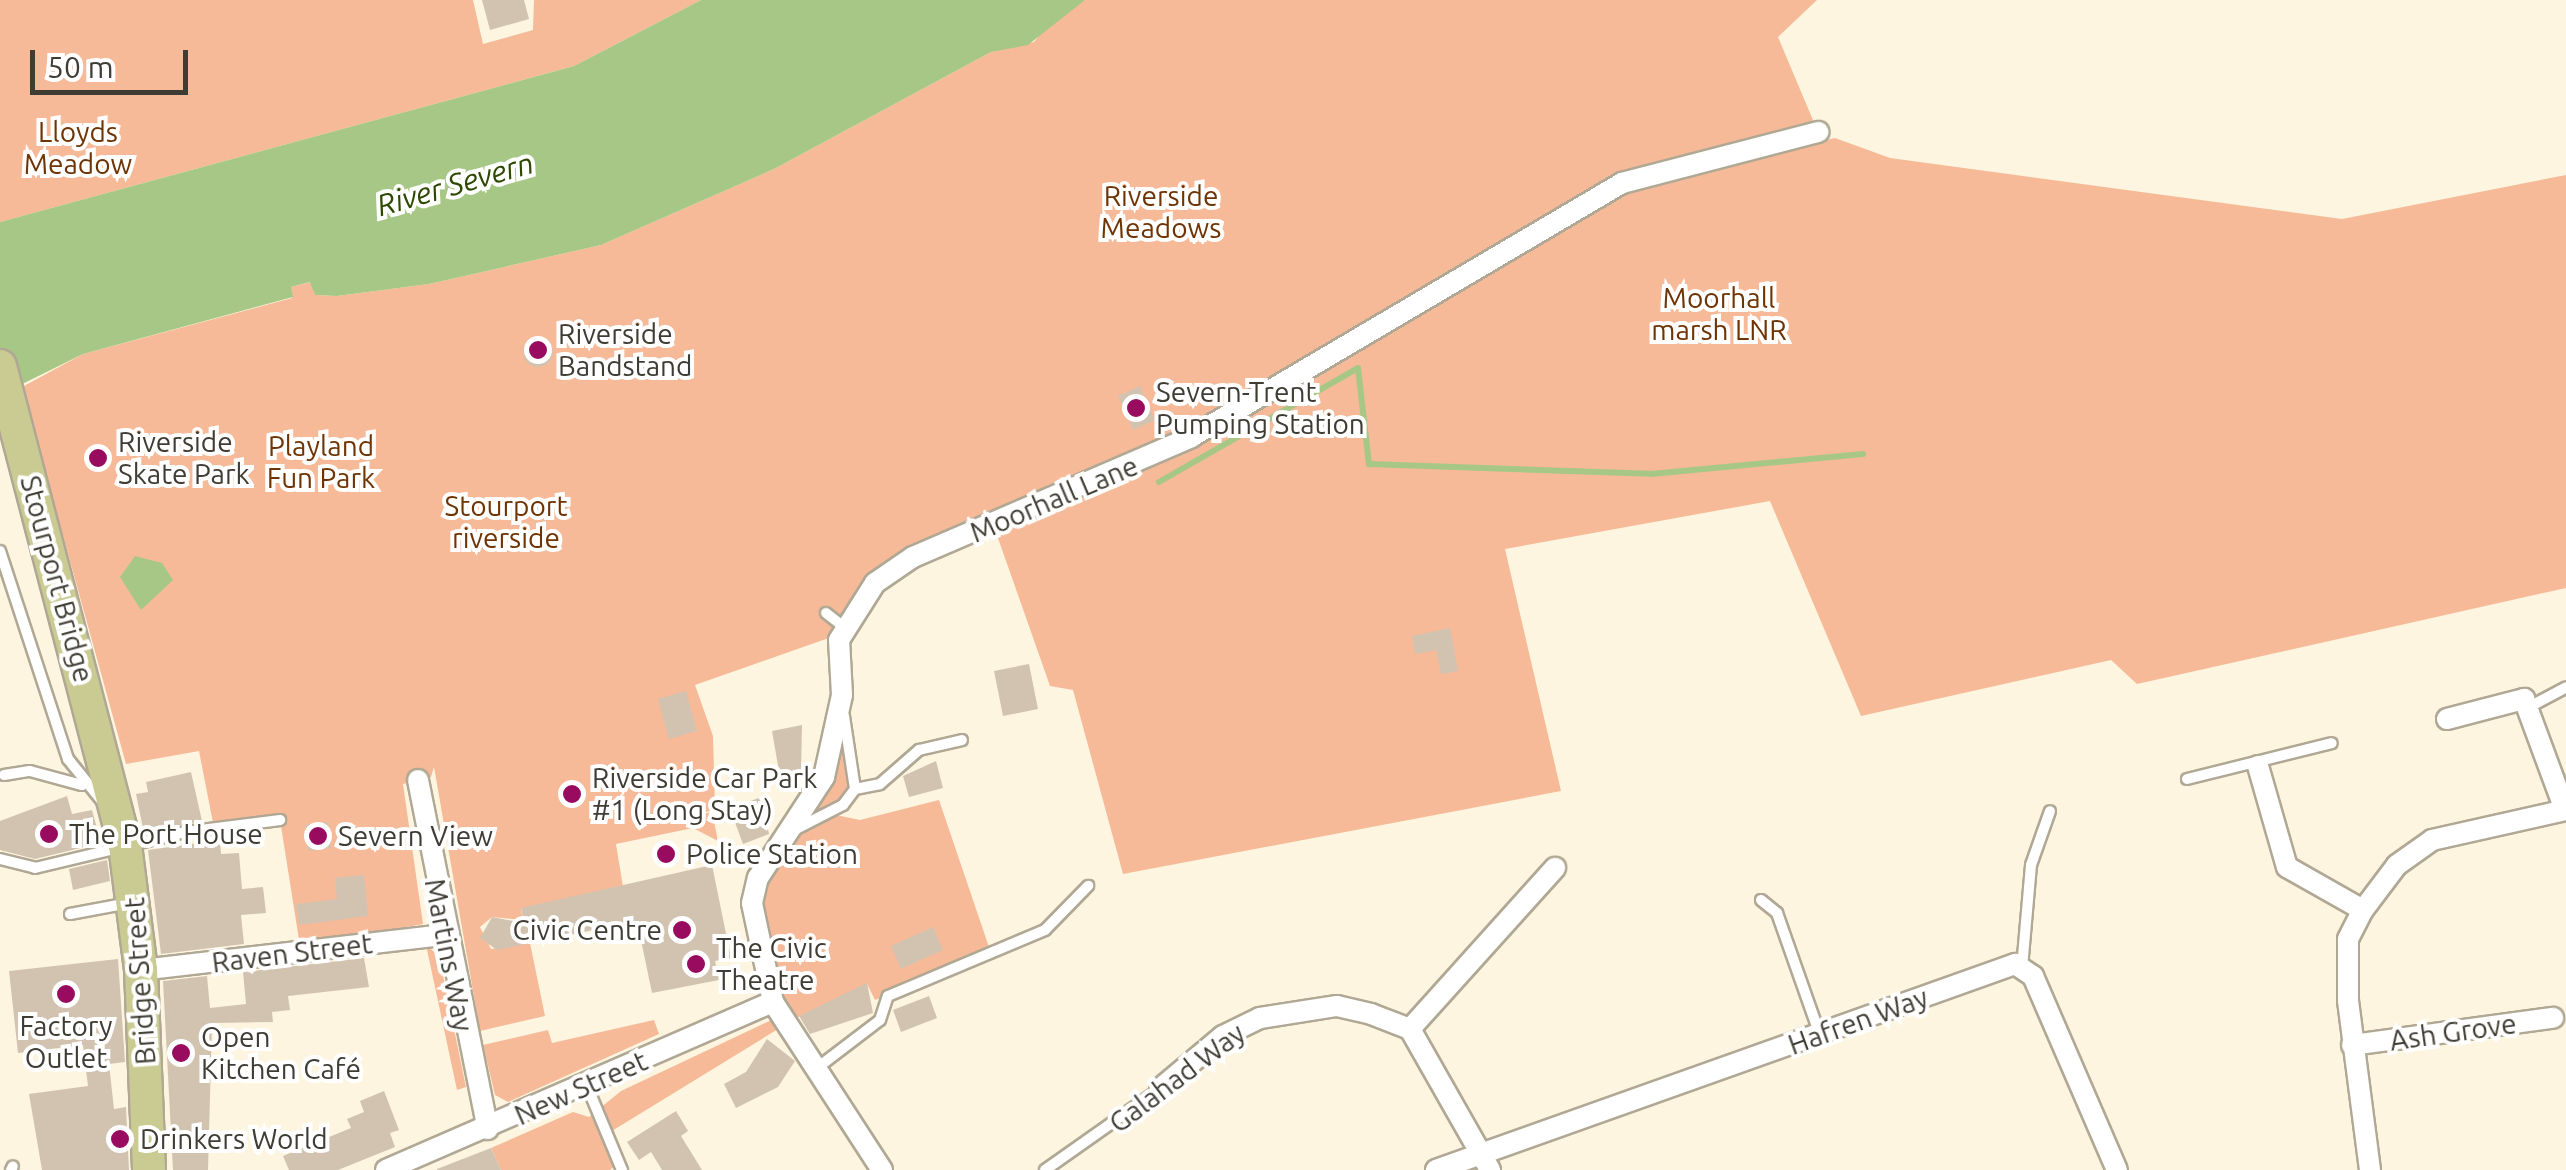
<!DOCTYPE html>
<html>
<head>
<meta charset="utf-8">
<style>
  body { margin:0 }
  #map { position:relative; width:2566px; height:1170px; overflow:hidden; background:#fdf5df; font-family:Ubuntu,sans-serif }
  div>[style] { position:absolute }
  .green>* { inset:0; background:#f6ba98 }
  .water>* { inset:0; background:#a7c786 }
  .stream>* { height:6px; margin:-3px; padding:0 3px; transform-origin:3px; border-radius:3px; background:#a7c786 }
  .building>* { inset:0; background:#d2c3b1 }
  .round { border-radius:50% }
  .roads { filter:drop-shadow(2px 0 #b0a894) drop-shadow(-2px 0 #b0a894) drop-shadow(0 2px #b0a894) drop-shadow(0 -2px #b0a894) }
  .lane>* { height:10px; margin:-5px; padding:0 5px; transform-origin:5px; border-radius:5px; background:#fff }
  .street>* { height:20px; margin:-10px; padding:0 10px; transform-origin:10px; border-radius:10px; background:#fff }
  .primary>* { height:32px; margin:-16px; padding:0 16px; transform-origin:16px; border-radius:16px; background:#cacb92 }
  .dots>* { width:28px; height:28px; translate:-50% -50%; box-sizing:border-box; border:5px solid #fff; border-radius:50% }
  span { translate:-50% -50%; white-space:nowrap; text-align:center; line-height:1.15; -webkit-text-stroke:8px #fff; paint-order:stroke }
  .park-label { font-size:28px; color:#6f3404 }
  .poi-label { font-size:28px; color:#3f3c34 }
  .left { translate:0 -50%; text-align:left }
  .right { translate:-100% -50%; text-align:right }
  .street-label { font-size:28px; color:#3f3c34 }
  .water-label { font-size:30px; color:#2d4800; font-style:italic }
  .scale { position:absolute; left:30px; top:50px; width:158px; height:45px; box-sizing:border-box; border:5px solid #3f3c34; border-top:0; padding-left:12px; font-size:30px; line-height:35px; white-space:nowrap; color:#3f3c34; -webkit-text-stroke:8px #fff; paint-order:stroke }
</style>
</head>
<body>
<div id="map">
  <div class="green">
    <div style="clip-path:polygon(0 0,473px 0,483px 44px,533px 30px,534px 0,701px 0,574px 66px,0 222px)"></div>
    <div style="clip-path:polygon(1085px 0,1817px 0,1778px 37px,1818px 132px,1691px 169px,1835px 138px,1890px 158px,2342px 219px,2566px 175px,2566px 588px,2137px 684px,2111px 660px,1861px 716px,1770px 501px,1505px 549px,1561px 791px,1123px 874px,1073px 690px,1050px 686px,993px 524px,1021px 511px,883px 562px,843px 633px,695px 685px,713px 736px,715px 809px,698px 815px,712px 812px,718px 841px,693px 828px,616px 844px,623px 887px,521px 909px,523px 920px,492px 917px,480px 927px,491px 949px,530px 943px,545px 1016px,480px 1031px,434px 767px,431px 777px,403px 784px,423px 924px,300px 946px,280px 820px,214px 828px,199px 751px,126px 764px,22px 387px,83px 354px,292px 298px,291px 287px,311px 282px,315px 295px,337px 296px,429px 284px,601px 245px,774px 169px,991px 52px,1034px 42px,1054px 17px)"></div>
    <div style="clip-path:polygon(842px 695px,855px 789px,831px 814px,860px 820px,939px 800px,991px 953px,875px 1000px,867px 984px,796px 1018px,607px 1134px,618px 1163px,610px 1170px,501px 1170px,491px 1148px,573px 1112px,589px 1117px,621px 1091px,780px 1016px,752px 903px,812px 800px)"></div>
    <div style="clip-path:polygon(426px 945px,439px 956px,466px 1087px,457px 1090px)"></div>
    <div style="clip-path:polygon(654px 1020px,659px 1034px,508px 1102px,495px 1095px,483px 1045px,548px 1030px,552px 1043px)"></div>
  </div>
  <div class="water">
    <div style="clip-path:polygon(701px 0,1085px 0,1028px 45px,991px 52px,774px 169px,601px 245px,429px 284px,337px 296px,315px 295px,310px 282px,291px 287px,293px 297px,83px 354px,0 395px,0 222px,574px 66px)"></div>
    <div style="clip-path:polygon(135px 556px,162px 563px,173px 580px,141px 610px,120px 577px)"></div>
  </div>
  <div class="stream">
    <div style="left:1159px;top:482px;width:229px;rotate:-29.8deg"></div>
    <div style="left:1358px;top:368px;width:97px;rotate:83.5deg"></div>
    <div style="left:1369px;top:464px;width:282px;rotate:2deg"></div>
    <div style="left:1651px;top:474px;width:213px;rotate:-5.4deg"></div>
  </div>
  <div class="building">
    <div style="clip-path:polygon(482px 0,524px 0,529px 19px,490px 30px)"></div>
    <div class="round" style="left:523px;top:337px;width:30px;height:30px"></div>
    <div style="clip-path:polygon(1140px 386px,1155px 420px,1133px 430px,1118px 396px)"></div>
    <div style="clip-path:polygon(1450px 628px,1458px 671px,1441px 674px,1436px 650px,1415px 654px,1412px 636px)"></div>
    <div style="clip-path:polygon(1029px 664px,1038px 709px,1003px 716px,994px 671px)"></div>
    <div style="clip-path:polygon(686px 691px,697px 731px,669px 739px,658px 699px)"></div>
    <div style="clip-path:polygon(802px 725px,801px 773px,780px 777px,772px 731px)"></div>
    <div style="clip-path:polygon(936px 761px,943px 788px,909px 797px,903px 776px)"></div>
    <div style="clip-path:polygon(191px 772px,202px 821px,144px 833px,136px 794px,148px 792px,146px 782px)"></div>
    <div style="clip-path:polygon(67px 796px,72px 814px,92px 810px,101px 843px,35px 859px,0 850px,0 821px)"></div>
    <div style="clip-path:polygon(761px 797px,769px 834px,743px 844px,730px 809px)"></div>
    <div style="clip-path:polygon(328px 822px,331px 848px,308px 851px,305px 825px)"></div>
    <div style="clip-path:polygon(220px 840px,221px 854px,239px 853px,242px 889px,263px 887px,266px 913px,241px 915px,244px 944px,161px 954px,148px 850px)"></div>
    <div style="clip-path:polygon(107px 860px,110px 881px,73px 890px,69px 869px)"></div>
    <div style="clip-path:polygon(712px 865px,731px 958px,715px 961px,719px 980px,652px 993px,637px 921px,497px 950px,480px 938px,492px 917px,524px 923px,521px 908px)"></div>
    <div style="clip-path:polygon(364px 875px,368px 916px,299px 925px,296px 904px,337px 899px,335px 878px)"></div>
    <div style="clip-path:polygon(933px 927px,943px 950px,901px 969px,891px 946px)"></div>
    <div style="clip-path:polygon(364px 958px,369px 987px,288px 996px,290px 1010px,272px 1012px,273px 1022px,212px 1023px,208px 1170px,173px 1170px,163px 981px,207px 976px,210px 1008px,246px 1004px,243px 972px)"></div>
    <div style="clip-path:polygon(118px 959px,125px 1062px,109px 1064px,114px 1109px,126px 1107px,129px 1170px,42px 1170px,29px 1094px,88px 1086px,83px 1045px,18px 1053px,9px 971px)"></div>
    <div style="clip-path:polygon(867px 983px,873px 1013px,810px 1034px,799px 1016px)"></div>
    <div style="clip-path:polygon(929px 996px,937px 1018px,901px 1032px,893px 1010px)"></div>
    <div style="clip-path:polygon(767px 1039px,795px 1061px,778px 1087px,736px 1108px,724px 1084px,746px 1072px)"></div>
    <div style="clip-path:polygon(384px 1091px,399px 1130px,390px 1133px,395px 1147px,338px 1170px,289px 1170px,283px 1156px,351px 1128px,347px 1119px,364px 1112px,360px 1101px)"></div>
    <div style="clip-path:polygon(676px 1111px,688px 1131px,681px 1136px,702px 1170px,662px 1170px,651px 1152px,639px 1160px,627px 1142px)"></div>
    <div style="clip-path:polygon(491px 1148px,501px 1170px,437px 1170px,437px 1169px)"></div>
  </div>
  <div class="roads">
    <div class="lane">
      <div style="left:0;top:551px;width:219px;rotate:71.9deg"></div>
      <div style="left:68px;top:759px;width:60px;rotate:51deg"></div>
      <div style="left:826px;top:613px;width:24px;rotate:38deg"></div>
      <div style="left:2531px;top:706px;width:40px;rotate:-28deg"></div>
      <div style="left:4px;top:775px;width:26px;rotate:-9deg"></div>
      <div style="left:30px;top:771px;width:54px;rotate:15.1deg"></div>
      <div style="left:2187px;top:779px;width:149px;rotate:-13.9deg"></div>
      <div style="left:855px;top:789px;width:25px;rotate:-11deg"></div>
      <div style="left:880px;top:784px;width:52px;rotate:-41.1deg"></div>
      <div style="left:919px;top:750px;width:44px;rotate:-13.1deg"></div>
      <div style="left:796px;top:829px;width:53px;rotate:-27.1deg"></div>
      <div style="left:843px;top:805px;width:20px;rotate:-53deg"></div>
      <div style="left:855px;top:789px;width:74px;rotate:-98.6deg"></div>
      <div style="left:0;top:859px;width:36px;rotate:14deg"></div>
      <div style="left:35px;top:868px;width:154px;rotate:-13.5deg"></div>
      <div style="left:185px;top:832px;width:96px;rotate:-7.2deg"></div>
      <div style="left:1761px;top:900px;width:21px;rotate:39deg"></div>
      <div style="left:1777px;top:913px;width:129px;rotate:70.6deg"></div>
      <div style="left:70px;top:914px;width:60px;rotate:-10.6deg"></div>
      <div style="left:2022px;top:968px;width:103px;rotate:-85deg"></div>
      <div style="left:2031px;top:865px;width:57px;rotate:-70.6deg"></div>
      <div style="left:817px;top:1068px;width:79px;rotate:-37.3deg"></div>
      <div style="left:880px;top:1020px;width:25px;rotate:-72deg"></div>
      <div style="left:888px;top:996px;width:170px;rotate:-22.8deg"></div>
      <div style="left:1045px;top:930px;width:62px;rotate:-45.7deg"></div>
      <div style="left:587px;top:1086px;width:91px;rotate:67.4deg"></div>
      <div style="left:11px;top:1170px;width:4px;rotate:-63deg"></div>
      <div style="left:1045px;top:1170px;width:141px;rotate:-35.2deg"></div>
    </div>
    <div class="street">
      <div style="left:2447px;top:719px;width:80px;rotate:-14.6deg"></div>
      <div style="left:2524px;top:699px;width:118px;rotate:69.7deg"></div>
      <div style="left:2258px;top:766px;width:105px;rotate:74deg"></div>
      <div style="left:2287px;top:867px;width:87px;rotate:29.5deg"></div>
      <div style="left:418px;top:780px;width:356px;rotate:78.7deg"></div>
      <div style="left:141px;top:970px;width:304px;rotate:-6.6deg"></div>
      <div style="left:1410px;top:1029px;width:217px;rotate:-48deg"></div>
      <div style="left:2352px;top:1045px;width:203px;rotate:-7.7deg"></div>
      <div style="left:1160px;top:1089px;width:82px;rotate:-40.1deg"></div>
      <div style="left:1223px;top:1036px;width:41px;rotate:-25.9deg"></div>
      <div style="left:1260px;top:1018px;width:78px;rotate:-8.9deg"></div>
      <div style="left:1337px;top:1006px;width:35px;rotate:13deg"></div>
      <div style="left:1371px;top:1014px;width:42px;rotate:21deg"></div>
      <div style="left:1410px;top:1029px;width:162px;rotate:60.4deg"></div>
      <div style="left:386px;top:1170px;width:422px;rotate:-23.5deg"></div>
      <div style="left:882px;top:1170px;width:200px;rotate:-123deg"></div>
      <div style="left:773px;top:1002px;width:101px;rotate:-102deg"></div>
      <div style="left:752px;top:903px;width:26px;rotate:-77deg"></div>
      <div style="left:758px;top:878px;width:121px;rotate:-56.8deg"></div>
      <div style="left:824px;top:777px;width:84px;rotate:-77.6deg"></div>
      <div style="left:842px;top:695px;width:55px;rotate:-93.1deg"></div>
      <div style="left:839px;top:640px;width:67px;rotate:-57.7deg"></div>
      <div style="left:875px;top:583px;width:46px;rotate:-34.4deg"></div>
      <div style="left:913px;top:557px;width:303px;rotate:-23.3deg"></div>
      <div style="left:1191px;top:437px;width:500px;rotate:-30.51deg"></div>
      <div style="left:1622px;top:183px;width:203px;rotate:-14.6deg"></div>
      <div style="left:1436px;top:1170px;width:615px;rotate:-19.58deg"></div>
      <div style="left:2015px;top:964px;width:22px;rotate:34deg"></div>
      <div style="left:2033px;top:976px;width:211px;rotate:66.6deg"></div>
      <div style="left:2370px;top:1170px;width:171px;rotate:-97.4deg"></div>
      <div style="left:2348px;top:1000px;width:61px;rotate:-90deg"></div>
      <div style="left:2348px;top:939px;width:33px;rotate:-63deg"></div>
      <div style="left:2363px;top:910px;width:56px;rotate:-52.9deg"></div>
      <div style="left:2397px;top:865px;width:43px;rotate:-35.5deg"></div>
      <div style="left:2432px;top:840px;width:137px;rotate:-12.6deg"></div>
    </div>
    <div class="primary">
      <div style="left:0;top:366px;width:495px;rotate:75.4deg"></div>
      <div style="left:125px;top:845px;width:126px;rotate:82.7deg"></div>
      <div style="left:141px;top:970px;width:200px;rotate:87.7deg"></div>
    </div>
  </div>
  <div class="dots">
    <div style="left:538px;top:350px;background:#980b5f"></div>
    <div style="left:1136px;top:408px;background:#980b5f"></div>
    <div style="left:98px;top:458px;background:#980b5f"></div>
    <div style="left:572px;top:794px;background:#980b5f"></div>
    <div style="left:49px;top:834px;background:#980b5f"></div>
    <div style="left:318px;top:836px;background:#980b5f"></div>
    <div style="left:666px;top:854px;background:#980b5f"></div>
    <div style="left:682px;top:930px;background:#980b5f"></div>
    <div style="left:696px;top:964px;background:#980b5f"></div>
    <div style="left:66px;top:994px;background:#980b5f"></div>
    <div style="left:181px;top:1053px;background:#980b5f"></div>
    <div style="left:120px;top:1139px;background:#980b5f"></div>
  </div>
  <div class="park-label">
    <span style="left:78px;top:148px">Lloyds<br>Meadow</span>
    <span style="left:1161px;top:212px">Riverside<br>Meadows</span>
    <span style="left:1719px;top:314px">Moorhall<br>marsh LNR</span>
    <span style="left:321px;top:462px">Playland<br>Fun Park</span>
    <span style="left:506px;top:522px">Stourport<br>riverside</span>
  </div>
  <div class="poi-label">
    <span class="left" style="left:558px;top:350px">Riverside<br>Bandstand</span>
    <span class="left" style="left:1156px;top:408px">Severn-Trent<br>Pumping Station</span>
    <span class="left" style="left:118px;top:458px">Riverside<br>Skate Park</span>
    <span class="left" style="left:592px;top:794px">Riverside Car Park<br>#1 (Long Stay)</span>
    <span class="left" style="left:69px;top:834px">The Port House</span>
    <span class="left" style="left:338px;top:836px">Severn View</span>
    <span class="left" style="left:686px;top:854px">Police Station</span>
    <span class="right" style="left:662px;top:930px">Civic Centre</span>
    <span class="left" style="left:716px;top:964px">The Civic<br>Theatre</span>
    <span style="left:66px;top:1042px">Factory<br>Outlet</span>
    <span class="left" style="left:201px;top:1053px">Open<br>Kitchen Café</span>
    <span class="left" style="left:140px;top:1139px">Drinkers World</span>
  </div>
  <div class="street-label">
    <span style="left:1054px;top:499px;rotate:-23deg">Moorhall Lane</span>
    <span style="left:57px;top:579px;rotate:75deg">Stourport Bridge</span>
    <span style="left:292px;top:953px;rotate:-7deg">Raven Street</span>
    <span style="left:449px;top:955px;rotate:79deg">Martins Way</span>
    <span style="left:140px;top:981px;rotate:-94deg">Bridge Street</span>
    <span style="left:1858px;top:1021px;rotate:-20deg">Hafren Way</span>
    <span style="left:2453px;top:1032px;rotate:-8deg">Ash Grove</span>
    <span style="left:1177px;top:1078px;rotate:-37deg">Galahad Way</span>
    <span style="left:581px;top:1088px;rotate:-24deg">New Street</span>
  </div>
  <div class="water-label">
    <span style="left:455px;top:184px;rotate:-16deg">River Severn</span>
  </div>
  <div class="scale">50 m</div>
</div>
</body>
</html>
